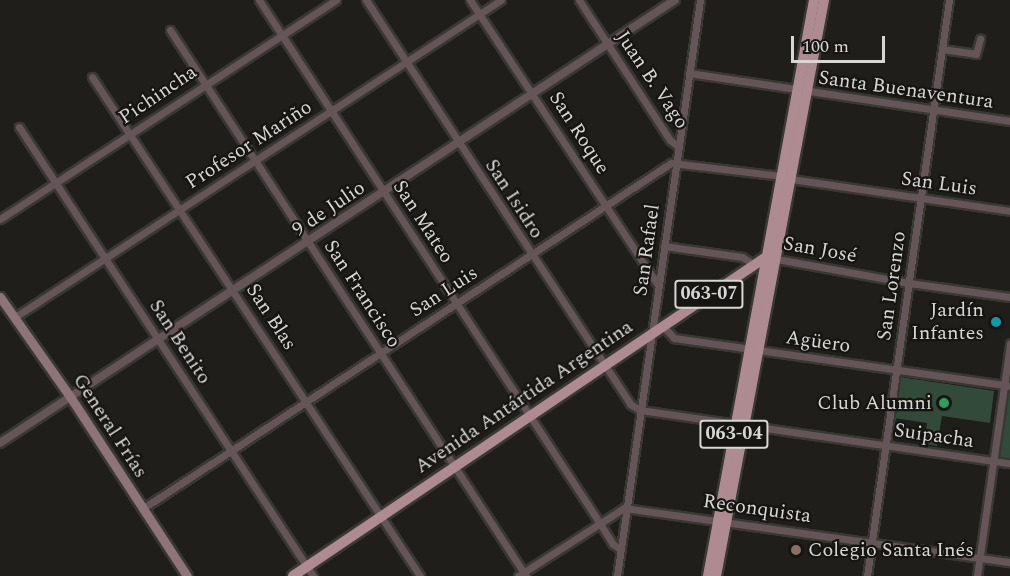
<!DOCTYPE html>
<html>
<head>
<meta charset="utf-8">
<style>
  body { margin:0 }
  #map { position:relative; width:1010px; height:576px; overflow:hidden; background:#1f1e1b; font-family:Spectral,serif }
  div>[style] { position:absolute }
  .green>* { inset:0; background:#324a39 }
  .roads { filter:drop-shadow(2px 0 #393835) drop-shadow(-2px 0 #393835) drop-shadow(0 2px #393835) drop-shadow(0 -2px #393835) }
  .minor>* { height:7px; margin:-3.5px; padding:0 3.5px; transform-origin:3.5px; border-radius:3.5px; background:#655558 }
  .tertiary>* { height:8px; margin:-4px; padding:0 4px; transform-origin:4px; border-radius:4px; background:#655558 }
  .secondary>* { height:9px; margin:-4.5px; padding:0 4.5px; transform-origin:4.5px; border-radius:4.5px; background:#8e7378 }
  .primary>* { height:10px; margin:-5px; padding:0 5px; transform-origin:5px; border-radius:5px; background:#ad8b91 }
  .dots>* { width:16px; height:16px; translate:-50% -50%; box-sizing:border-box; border:3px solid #161512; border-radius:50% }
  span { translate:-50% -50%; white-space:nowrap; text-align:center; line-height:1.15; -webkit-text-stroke:4.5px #161512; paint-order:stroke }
  .shield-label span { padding:2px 4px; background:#161512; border:2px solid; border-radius:4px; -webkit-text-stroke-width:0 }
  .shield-label { font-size:18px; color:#d6d6d4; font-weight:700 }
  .street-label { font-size:20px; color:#d6d6d4 }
  .poi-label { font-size:20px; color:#d6d6d4 }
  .right { translate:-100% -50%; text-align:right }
  .left { translate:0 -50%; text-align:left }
  .scale { position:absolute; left:791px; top:36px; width:94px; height:27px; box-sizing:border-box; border:3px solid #d6d6d4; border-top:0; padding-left:8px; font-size:18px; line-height:21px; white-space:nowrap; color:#d6d6d4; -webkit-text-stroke:4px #161512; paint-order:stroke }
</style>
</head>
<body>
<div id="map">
  <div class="green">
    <div style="clip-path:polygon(900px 377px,994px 391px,990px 423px,942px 416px,937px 446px,924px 444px,927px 423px,894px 418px)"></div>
    <div style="clip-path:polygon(1004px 385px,1010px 386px,1010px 463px,992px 461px)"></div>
  </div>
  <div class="roads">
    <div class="minor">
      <div style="left:259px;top:0;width:623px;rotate:56.92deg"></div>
      <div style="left:599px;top:522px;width:26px;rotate:58deg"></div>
      <div style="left:613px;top:544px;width:10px;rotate:37deg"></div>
      <div style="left:366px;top:0;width:483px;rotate:56.8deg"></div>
      <div style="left:630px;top:404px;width:12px;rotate:31deg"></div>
      <div style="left:640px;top:410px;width:374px;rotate:8.2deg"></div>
      <div style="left:470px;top:0;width:341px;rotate:56.6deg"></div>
      <div style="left:579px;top:0;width:167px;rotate:57deg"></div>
      <div style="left:670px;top:140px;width:11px;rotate:38deg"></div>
      <div style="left:170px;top:30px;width:652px;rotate:56.9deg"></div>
      <div style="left:942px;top:49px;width:34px;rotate:8deg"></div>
      <div style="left:976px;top:54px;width:16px;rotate:-75deg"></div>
      <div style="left:689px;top:73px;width:325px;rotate:8.5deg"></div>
      <div style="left:92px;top:77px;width:597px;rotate:56.68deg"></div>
      <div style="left:19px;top:127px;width:537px;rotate:56.78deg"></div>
      <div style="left:791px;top:179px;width:221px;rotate:8.3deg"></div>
      <div style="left:0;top:219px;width:401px;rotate:-33.1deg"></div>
      <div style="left:664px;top:246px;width:79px;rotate:8deg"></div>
      <div style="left:742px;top:257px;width:13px;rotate:32deg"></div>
      <div style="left:771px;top:258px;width:140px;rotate:10.3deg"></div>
      <div style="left:909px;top:283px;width:102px;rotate:7.9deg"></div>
      <div style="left:15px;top:317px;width:580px;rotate:-33.11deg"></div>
      <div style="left:662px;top:325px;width:18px;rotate:47deg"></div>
      <div style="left:674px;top:338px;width:339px;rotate:8.1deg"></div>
      <div style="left:142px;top:509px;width:632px;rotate:-33.19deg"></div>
      <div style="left:671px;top:163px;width:111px;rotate:6.7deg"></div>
      <div style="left:518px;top:576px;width:126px;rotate:-32.7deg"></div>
      <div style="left:624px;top:508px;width:390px;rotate:8deg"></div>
      <div style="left:617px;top:576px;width:582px;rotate:-81.8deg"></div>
      <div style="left:867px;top:576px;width:582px;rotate:-81.9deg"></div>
      <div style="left:977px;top:576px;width:235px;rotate:-81.9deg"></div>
    </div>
    <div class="tertiary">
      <div style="left:0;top:443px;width:807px;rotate:-33.28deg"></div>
    </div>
    <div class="secondary">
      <div style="left:0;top:297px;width:123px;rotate:54.9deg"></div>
      <div style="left:71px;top:398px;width:212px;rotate:56.9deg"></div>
    </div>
    <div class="primary">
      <div style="left:293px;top:576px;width:574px;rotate:-33.99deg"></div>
      <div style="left:708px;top:576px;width:586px;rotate:-79.57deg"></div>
      <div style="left:716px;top:576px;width:586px;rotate:-79.38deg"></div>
    </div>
  </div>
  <div class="dots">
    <div style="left:996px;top:322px;background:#0f9aa8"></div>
    <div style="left:944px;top:403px;background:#2e9e5b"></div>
    <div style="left:796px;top:550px;background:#8d6e63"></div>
  </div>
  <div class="shield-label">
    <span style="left:709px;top:294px">063-07</span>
    <span style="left:734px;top:434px">063-04</span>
  </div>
  <div class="street-label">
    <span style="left:652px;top:80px;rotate:56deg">Juan B. Vago</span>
    <span style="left:906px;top:90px;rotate:8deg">Santa Buenaventura</span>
    <span style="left:158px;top:95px;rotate:-34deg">Pichincha</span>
    <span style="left:579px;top:133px;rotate:57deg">San Roque</span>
    <span style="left:249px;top:145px;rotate:-33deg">Profesor Mariño</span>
    <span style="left:939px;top:184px;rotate:8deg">San Luis</span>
    <span style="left:514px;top:199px;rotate:57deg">San Isidro</span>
    <span style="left:329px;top:209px;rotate:-34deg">9 de Julio</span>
    <span style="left:423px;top:222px;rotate:57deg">San Mateo</span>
    <span style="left:647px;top:250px;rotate:-82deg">San Rafael</span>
    <span style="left:820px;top:250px;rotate:10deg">San José</span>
    <span style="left:892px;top:286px;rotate:-82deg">San Lorenzo</span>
    <span style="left:444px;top:292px;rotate:-33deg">San Luis</span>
    <span style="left:362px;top:294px;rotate:57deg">San Francisco</span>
    <span style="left:271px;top:317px;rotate:57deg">San Blas</span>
    <span style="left:180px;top:342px;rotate:57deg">San Benito</span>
    <span style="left:818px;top:342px;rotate:8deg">Agüero</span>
    <span style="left:524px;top:397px;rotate:-34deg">Avenida Antártida Argentina</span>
    <span style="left:110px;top:426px;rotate:57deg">General Frías</span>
    <span style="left:934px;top:436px;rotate:8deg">Suipacha</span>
    <span style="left:757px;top:509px;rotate:8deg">Reconquista</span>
  </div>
  <div class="poi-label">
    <span class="right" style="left:984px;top:322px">Jardín<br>Infantes</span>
    <span class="right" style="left:932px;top:403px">Club Alumni</span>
    <span class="left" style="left:808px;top:550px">Colegio Santa Inés</span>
  </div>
  <div class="scale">100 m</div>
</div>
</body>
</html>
